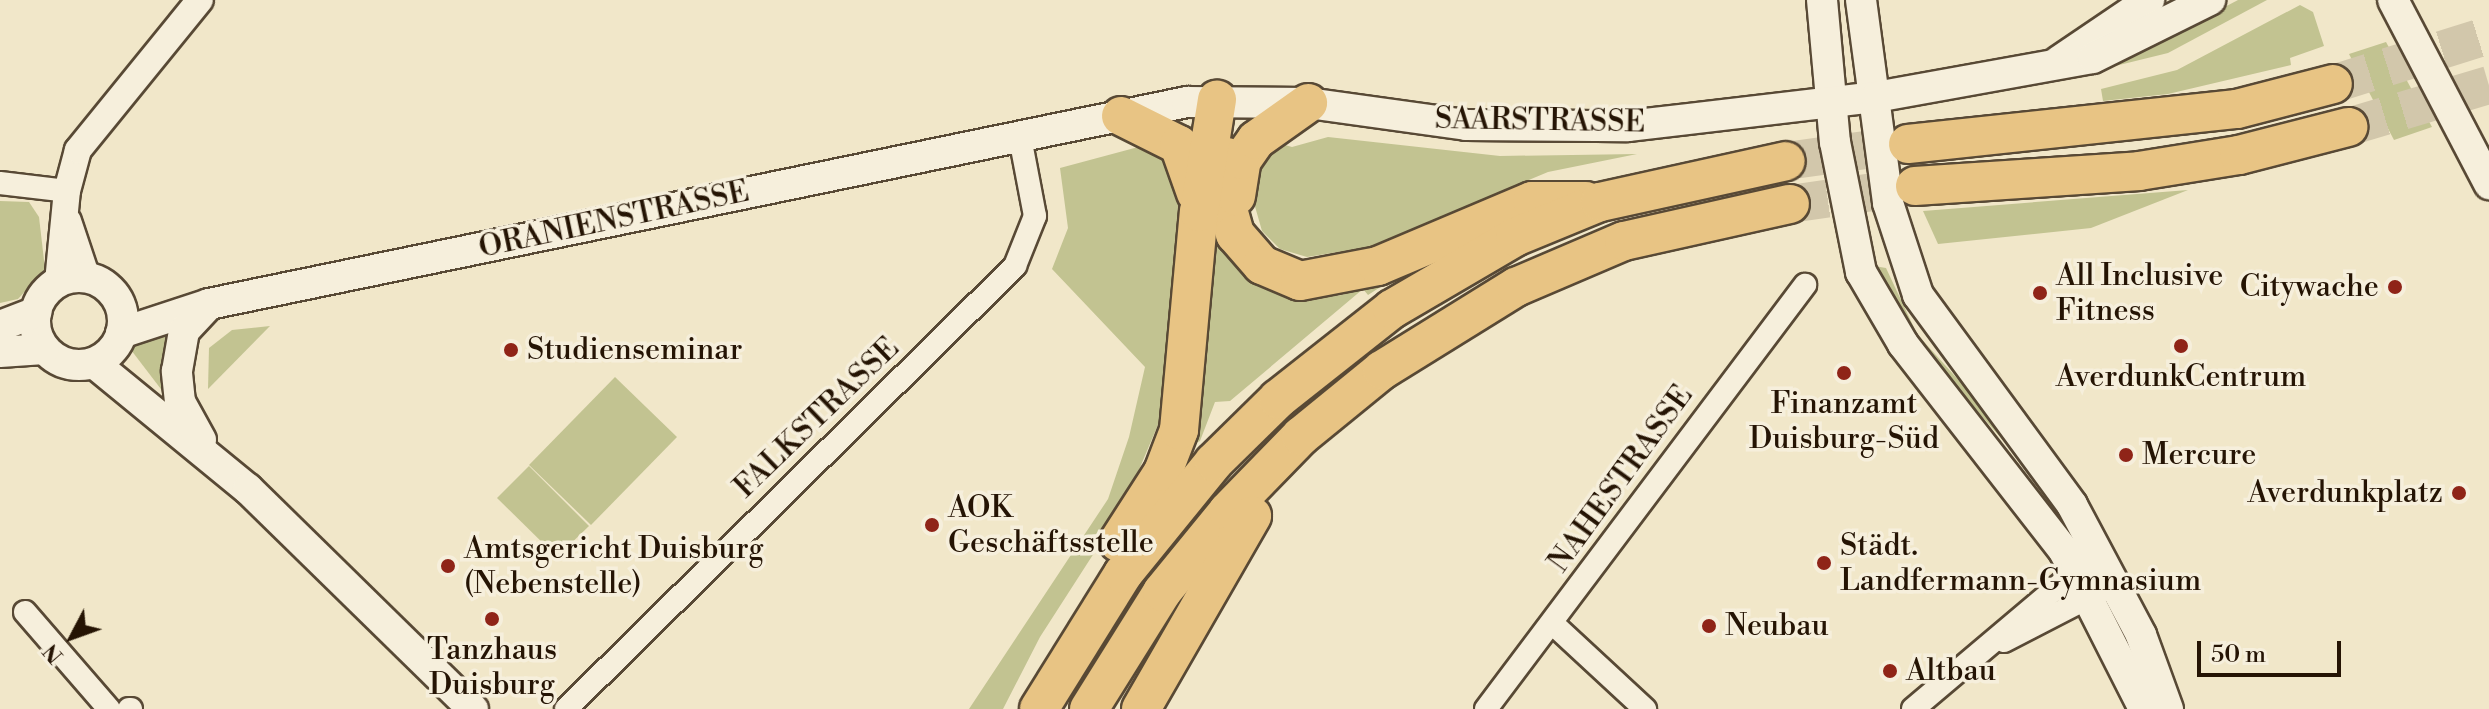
<!DOCTYPE html>
<html>
<head>
<meta charset="utf-8">
<style>
  body { margin:0 }
  #map { position:relative; width:2489px; height:709px; overflow:hidden; background:#f1e7c9; font-family:"Libre Bodoni",serif }
  div>[style] { position:absolute }
  .green>* { inset:0; background:#c2c391 }
  .motorway-tunnel>* { height:38px; margin-top:-19px; transform-origin:0; background:repeating-linear-gradient(90deg,#d2c7ab 0 38px,transparent 0 57px) }
  .roads { filter:drop-shadow(2px 0 #584935) drop-shadow(-2px 0 #584935) drop-shadow(0 2px #584935) drop-shadow(0 -2px #584935) }
  .minor>* { height:22px; margin:-11px; padding:0 11px; transform-origin:11px; border-radius:11px; background:#f6efdc }
  .tertiary>* { height:26px; margin:-13px; padding:0 13px; transform-origin:13px; border-radius:13px; background:#f6efdc }
  .secondary>* { height:30px; margin:-15px; padding:0 15px; transform-origin:15px; border-radius:15px; background:#f6efdc }
  .secondary>.ring { margin:-15px; padding:0; box-sizing:content-box; background:none; border:30px solid #f6efdc; border-radius:50% }
  .motorway>* { height:38px; margin:-19px; padding:0 19px; transform-origin:19px; border-radius:19px; background:#e8c484 }
  .dots>* { width:22px; height:22px; translate:-50% -50%; box-sizing:border-box; border:4px solid #f6efdc; border-radius:50% }
  span { translate:-50% -50%; white-space:nowrap; text-align:center; line-height:1.15; -webkit-text-stroke:7px #f6efdc; paint-order:stroke }
  .street-label { font-size:30px; color:#251404 }
  .poi-label { font-size:30px; color:#251404 }
  .left { translate:0 -50%; text-align:left }
  .right { translate:-100% -50%; text-align:right }
  .north { position:absolute; left:32px; top:597px; width:80px; height:80px; -webkit-text-stroke:6px #f6efdc; paint-order:stroke; rotate:229deg; font-size:22px; font-weight:700; line-height:32px; text-align:center; color:#251404 }
  .north::after { content:''; display:block; margin:auto; width:28px; height:36px; background:#251404; clip-path:polygon(50% 0,100% 100%,50% 72%,0 100%) }
  .scale { position:absolute; left:2197px; top:641px; width:144px; height:36px; box-sizing:border-box; border:4px solid #251404; border-top:0; padding-left:10px; font-size:24px; line-height:28px; white-space:nowrap; color:#251404; -webkit-text-stroke:6px #f6efdc; paint-order:stroke }
</style>
</head>
<body>
<div id="map">
  <div class="green">
    <div style="clip-path:polygon(2238px 0,2267px 0,2168px 53px,2111px 67px)"></div>
    <div style="clip-path:polygon(2300px 5px,2313px 12px,2324px 46px,2290px 58px,2291px 65px,2168px 94px,2103px 101px,2101px 89px,2177px 70px)"></div>
    <div style="clip-path:polygon(2386px 42px,2432px 127px,2394px 140px,2349px 54px)"></div>
    <div style="clip-path:polygon(1328px 137px,1500px 156px,1637px 154px,1548px 172px,1369px 247px,1307px 257px,1280px 249px,1262px 231px,1250px 189px,1256px 169px,1278px 143px,1292px 147px)"></div>
    <div style="clip-path:polygon(1142px 146px,1172px 162px,1182px 202px,1162px 415px,1123px 508px,1040px 637px,1003px 709px,969px 709px,1108px 499px,1129px 437px,1145px 367px,1052px 269px,1068px 228px,1060px 168px)"></div>
    <div style="clip-path:polygon(1212px 182px,1282px 292px,1310px 299px,1342px 295px,1396px 277px,1368px 295px,1363px 289px,1230px 401px,1215px 402px,1200px 441px,1184px 449px)"></div>
    <div style="clip-path:polygon(2188px 190px,2091px 228px,1938px 244px,1923px 211px)"></div>
    <div style="clip-path:polygon(0 201px,29px 202px,39px 217px,45px 269px,18px 299px,0 303px)"></div>
    <div style="clip-path:polygon(1874px 266px,1886px 268px,1917px 334px,2016px 444px,2075px 537px,2030px 471px,1913px 338px)"></div>
    <div style="clip-path:polygon(176px 325px,167px 397px,128px 346px)"></div>
    <div style="clip-path:polygon(270px 326px,208px 389px,209px 348px,232px 330px)"></div>
    <div style="clip-path:polygon(615px 377px,677px 437px,591px 525px,529px 465px)"></div>
    <div style="clip-path:polygon(529px 466px,589px 526px,557px 557px,497px 498px)"></div>
  </div>
  <div class="motorway-tunnel">
    <div style="left:2333px;top:84px;width:164px;rotate:-17.4deg"></div>
    <div style="left:2348px;top:127px;width:147px;rotate:-16.6deg"></div>
    <div style="left:1786px;top:161px;width:123px;rotate:-7.9deg"></div>
    <div style="left:1790px;top:204px;width:126px;rotate:-8.2deg"></div>
  </div>
  <div class="roads">
    <div class="minor">
      <div style="left:0;top:183px;width:67px;rotate:6.8deg"></div>
      <div style="left:25px;top:612px;width:128px;rotate:49.1deg"></div>
      <div style="left:1552px;top:623px;width:127px;rotate:42.8deg"></div>
      <div style="left:2004px;top:641px;width:109px;rotate:-27.3deg"></div>
      <div style="left:129px;top:709px;width:2px"></div>
      <div style="left:566px;top:709px;width:631px;rotate:-44.61deg"></div>
      <div style="left:1015px;top:266px;width:54px;rotate:-68.2deg"></div>
      <div style="left:1035px;top:216px;width:80px;rotate:-100.8deg"></div>
      <div style="left:1486px;top:709px;width:531px;rotate:-53.04deg"></div>
      <div style="left:1913px;top:709px;width:226px;rotate:-40.2deg"></div>
    </div>
    <div class="tertiary">
      <div style="left:68px;top:221px;width:60px;rotate:71.6deg"></div>
      <div style="left:58px;top:282px;width:91px;rotate:-84.4deg"></div>
      <div style="left:67px;top:191px;width:42px;rotate:-75deg"></div>
      <div style="left:78px;top:150px;width:193px;rotate:-50.9deg"></div>
    </div>
    <div class="secondary">
      <div style="left:1822px;top:0;width:143px;rotate:84.8deg"></div>
      <div style="left:1835px;top:142px;width:133px;rotate:78.7deg"></div>
      <div style="left:1861px;top:272px;width:83px;rotate:59.7deg"></div>
      <div style="left:1903px;top:344px;width:262px;rotate:52.1deg"></div>
      <div style="left:2064px;top:551px;width:177px;rotate:63.1deg"></div>
      <div style="left:1861px;top:0;width:205px;rotate:82.4deg"></div>
      <div style="left:1888px;top:203px;width:97px;rotate:71.9deg"></div>
      <div style="left:1918px;top:295px;width:260px;rotate:53.7deg"></div>
      <div style="left:2072px;top:505px;width:147px;rotate:62deg"></div>
      <div style="left:2141px;top:635px;width:79px;rotate:70deg"></div>
      <div style="left:2393px;top:0;width:208px;rotate:62.4deg"></div>
      <div style="left:2059px;top:61px;width:109px;rotate:-34.1deg"></div>
      <div class="ring" style="left:35px;top:277px;width:58px;height:58px"></div>
      <div style="left:0;top:326px;width:39px;rotate:-21deg"></div>
      <div style="left:121px;top:333px;width:93px;rotate:-18.2deg"></div>
      <div style="left:209px;top:304px;width:999px;rotate:-11.67deg"></div>
      <div style="left:1187px;top:102px;width:121px;rotate:0.5deg"></div>
      <div style="left:1308px;top:103px;width:160px;rotate:7.9deg"></div>
      <div style="left:1466px;top:125px;width:162px;rotate:0.4deg"></div>
      <div style="left:1628px;top:126px;width:250px;rotate:-6.7deg"></div>
      <div style="left:1876px;top:97px;width:220px;rotate:-10.2deg"></div>
      <div style="left:2093px;top:58px;width:131px;rotate:-26.4deg"></div>
      <div style="left:0;top:352px;width:44px;rotate:-3.9deg"></div>
      <div style="left:94px;top:363px;width:199px;rotate:39.3deg"></div>
      <div style="left:248px;top:489px;width:315px;rotate:44.4deg"></div>
      <div style="left:201px;top:440px;width:43px;rotate:-118.9deg"></div>
      <div style="left:180px;top:402px;width:31px;rotate:-96deg"></div>
      <div style="left:177px;top:371px;width:41px;rotate:-80.1deg"></div>
      <div style="left:184px;top:331px;width:37px;rotate:-47deg"></div>
    </div>
    <div class="motorway">
      <div style="left:1121px;top:116px;width:65px;rotate:26.6deg"></div>
      <div style="left:1179px;top:145px;width:51px;rotate:70.5deg"></div>
      <div style="left:1908px;top:144px;width:331px;rotate:-6.1deg"></div>
      <div style="left:2237px;top:109px;width:99px;rotate:-14.6deg"></div>
      <div style="left:1227px;top:157px;width:38px;rotate:95deg"></div>
      <div style="left:1224px;top:195px;width:41px;rotate:74.2deg"></div>
      <div style="left:1235px;top:234px;width:41px;rotate:48.9deg"></div>
      <div style="left:1262px;top:265px;width:41px;rotate:22.8deg"></div>
      <div style="left:1300px;top:281px;width:79px;rotate:-10.9deg"></div>
      <div style="left:1378px;top:266px;width:167px;rotate:-22.9deg"></div>
      <div style="left:1532px;top:201px;width:54px"></div>
      <div style="left:1915px;top:186px;width:225px;rotate:-3.8deg"></div>
      <div style="left:2139px;top:171px;width:101px;rotate:-9.1deg"></div>
      <div style="left:2239px;top:155px;width:113px;rotate:-14.4deg"></div>
      <div style="left:1236px;top:196px;width:36px;rotate:-81deg"></div>
      <div style="left:1242px;top:160px;width:24px;rotate:-55deg"></div>
      <div style="left:1256px;top:140px;width:64px;rotate:-35.4deg"></div>
      <div style="left:1118px;top:542px;width:83px;rotate:-57.3deg"></div>
      <div style="left:1163px;top:472px;width:45px;rotate:-69.1deg"></div>
      <div style="left:1179px;top:430px;width:219px;rotate:-84.8deg"></div>
      <div style="left:1199px;top:212px;width:114px;rotate:-80.9deg"></div>
      <div style="left:1039px;top:709px;width:159px;rotate:-58.1deg"></div>
      <div style="left:1123px;top:574px;width:144px;rotate:-50.9deg"></div>
      <div style="left:1214px;top:462px;width:90px;rotate:-44.5deg"></div>
      <div style="left:1278px;top:399px;width:145px;rotate:-38.3deg"></div>
      <div style="left:1392px;top:309px;width:143px;rotate:-30.3deg"></div>
      <div style="left:1515px;top:237px;width:92px;rotate:-22.4deg"></div>
      <div style="left:1600px;top:202px;width:190px;rotate:-12.4deg"></div>
      <div style="left:1089px;top:709px;width:138px;rotate:-58deg"></div>
      <div style="left:1162px;top:592px;width:104px;rotate:-50.8deg"></div>
      <div style="left:1228px;top:511px;width:105px;rotate:-45.8deg"></div>
      <div style="left:1301px;top:436px;width:104px;rotate:-39.2deg"></div>
      <div style="left:1382px;top:370px;width:158px;rotate:-31.8deg"></div>
      <div style="left:1516px;top:287px;width:117px;rotate:-23.1deg"></div>
      <div style="left:1624px;top:241px;width:170px;rotate:-12.6deg"></div>
      <div style="left:1141px;top:709px;width:223px;rotate:-60.1deg"></div>
    </div>
  </div>
  <div class="dots">
    <div style="left:2395px;top:287px;background:#8f2418"></div>
    <div style="left:2040px;top:293px;background:#8f2418"></div>
    <div style="left:2181px;top:346px;background:#8f2418"></div>
    <div style="left:511px;top:350px;background:#8f2418"></div>
    <div style="left:1844px;top:373px;background:#8f2418"></div>
    <div style="left:2126px;top:455px;background:#8f2418"></div>
    <div style="left:2459px;top:493px;background:#8f2418"></div>
    <div style="left:932px;top:525px;background:#8f2418"></div>
    <div style="left:1824px;top:563px;background:#8f2418"></div>
    <div style="left:448px;top:566px;background:#8f2418"></div>
    <div style="left:492px;top:619px;background:#8f2418"></div>
    <div style="left:1709px;top:626px;background:#8f2418"></div>
    <div style="left:1890px;top:671px;background:#8f2418"></div>
  </div>
  <div class="street-label">
    <span style="left:1540px;top:121px;rotate:1deg">SAARSTRASSE</span>
    <span style="left:614px;top:220px;rotate:-12deg">ORANIENSTRASSE</span>
    <span style="left:817px;top:418px;rotate:-44deg">FALKSTRASSE</span>
    <span style="left:1621px;top:479px;rotate:-54deg">NAHESTRASSE</span>
  </div>
  <div class="poi-label">
    <span class="left" style="left:2056px;top:293px">All Inclusive<br>Fitness</span>
    <span class="right" style="left:2379px;top:287px">Citywache</span>
    <span class="left" style="left:527px;top:350px">Studienseminar</span>
    <span style="left:2181px;top:377px">AverdunkCentrum</span>
    <span style="left:1844px;top:421px">Finanzamt<br>Duisburg-Süd</span>
    <span class="left" style="left:2142px;top:455px">Mercure</span>
    <span class="right" style="left:2443px;top:493px">Averdunkplatz</span>
    <span class="left" style="left:948px;top:525px">AOK<br>Geschäftsstelle</span>
    <span class="left" style="left:1840px;top:563px">Städt.<br>Landfermann-Gymnasium</span>
    <span class="left" style="left:464px;top:566px">Amtsgericht Duisburg<br>(Nebenstelle)</span>
    <span class="left" style="left:1725px;top:626px">Neubau</span>
    <span style="left:492px;top:667px">Tanzhaus<br>Duisburg</span>
    <span class="left" style="left:1906px;top:671px">Altbau</span>
  </div>
  <div class="north">N</div>
  <div class="scale">50 m</div>
</div>
</body>
</html>
